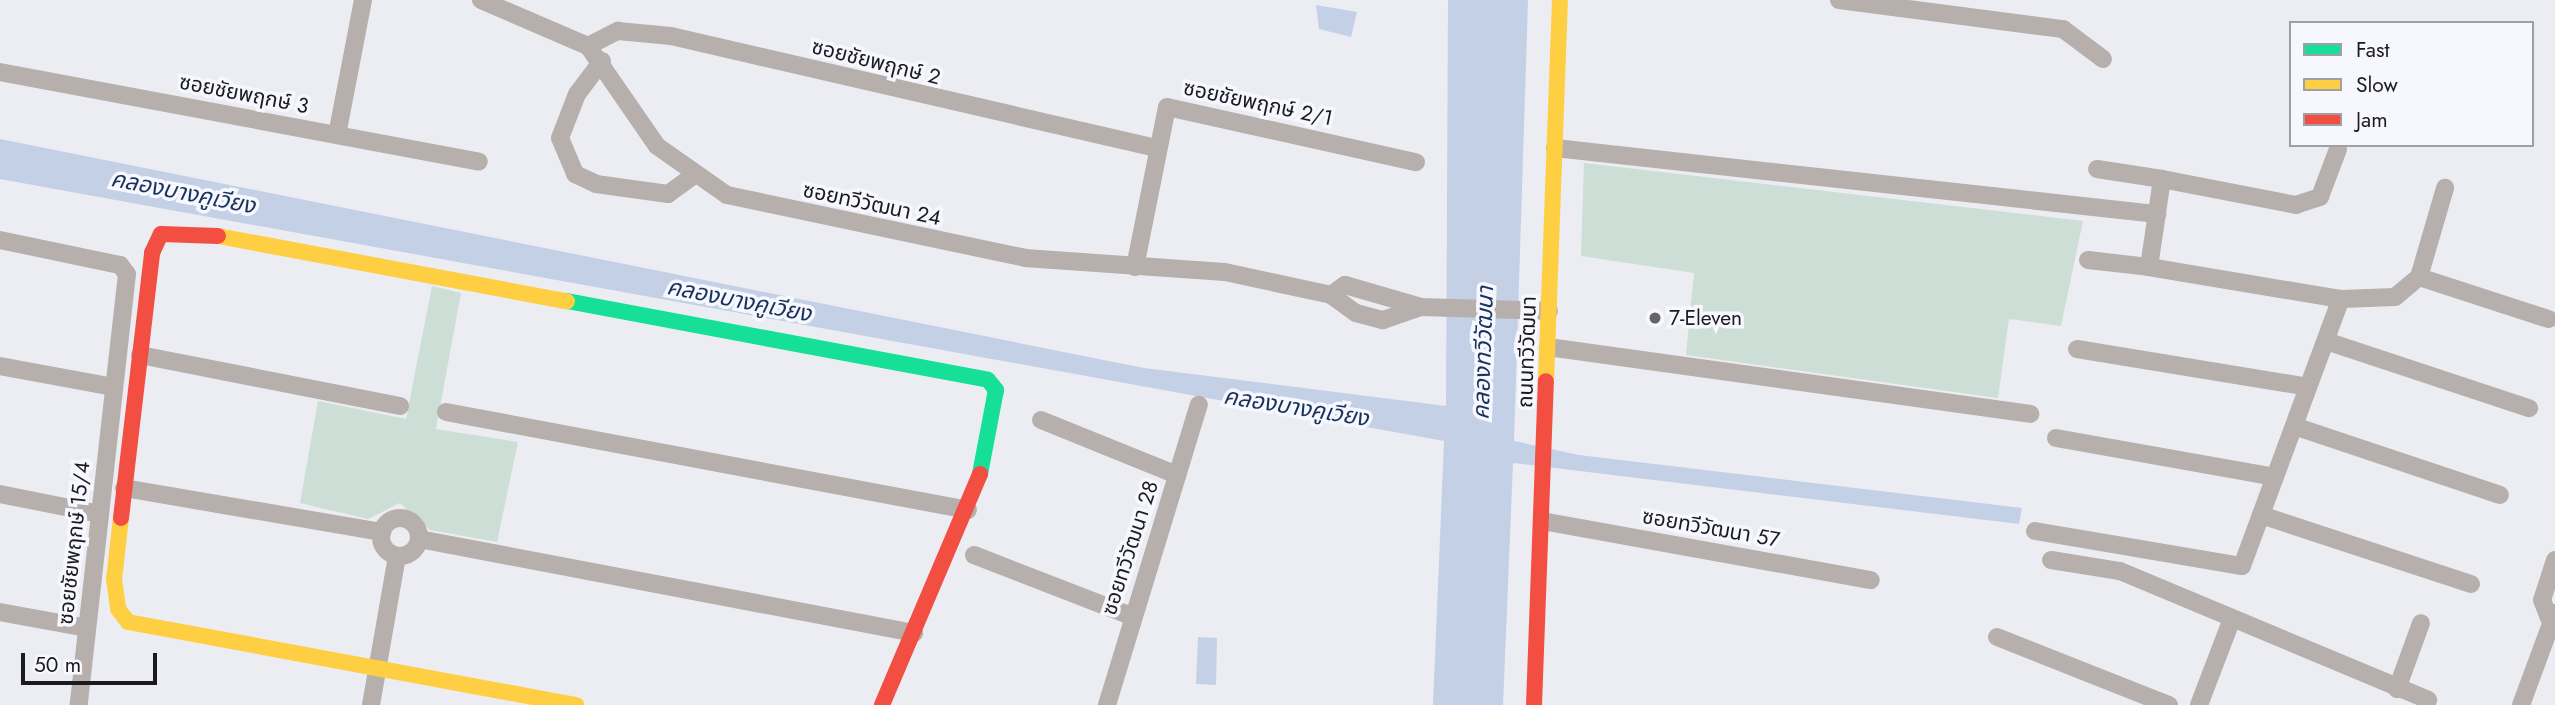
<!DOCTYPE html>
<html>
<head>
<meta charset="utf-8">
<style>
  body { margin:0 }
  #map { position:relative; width:2555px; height:705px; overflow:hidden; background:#ecedf3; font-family:Jost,"Noto Sans Thai",sans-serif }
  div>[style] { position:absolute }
  .green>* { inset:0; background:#ccded6 }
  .water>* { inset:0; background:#c3d0e6 }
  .street>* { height:18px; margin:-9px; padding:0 9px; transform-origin:9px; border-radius:9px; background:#b7afac }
  .street>.ring { margin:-9px; padding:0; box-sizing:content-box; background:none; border:18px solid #b7afac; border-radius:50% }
  .fast>* { height:16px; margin:-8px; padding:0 8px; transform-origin:8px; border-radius:8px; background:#16e098 }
  .slow>* { height:16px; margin:-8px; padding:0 8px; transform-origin:8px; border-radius:8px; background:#ffcf43 }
  .jam>* { height:16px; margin:-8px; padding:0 8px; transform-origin:8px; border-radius:8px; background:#f24e42 }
  .dots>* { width:19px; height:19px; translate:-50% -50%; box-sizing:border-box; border:4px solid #f7f8ff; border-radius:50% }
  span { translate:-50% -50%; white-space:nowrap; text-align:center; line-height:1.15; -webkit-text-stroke:7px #f7f8ff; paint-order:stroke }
  .street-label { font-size:21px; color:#1b1b1f }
  .poi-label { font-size:21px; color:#1b1b1f }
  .left { translate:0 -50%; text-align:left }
  .water-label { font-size:23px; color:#193259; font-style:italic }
  .legend { position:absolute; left:2289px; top:21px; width:245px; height:126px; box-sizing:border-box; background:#f7f8ff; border:2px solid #9fa0a5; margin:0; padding:9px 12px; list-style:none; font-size:21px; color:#1b1b1f }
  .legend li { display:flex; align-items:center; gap:14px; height:35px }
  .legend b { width:35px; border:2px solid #9fa0a5 }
  .scale { position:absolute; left:21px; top:653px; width:136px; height:32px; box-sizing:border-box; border:4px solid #1b1b1f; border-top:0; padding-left:9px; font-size:21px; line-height:24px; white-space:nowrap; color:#1b1b1f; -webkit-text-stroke:5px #f7f8ff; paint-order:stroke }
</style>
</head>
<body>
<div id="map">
  <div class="green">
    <div style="clip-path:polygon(1584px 163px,2083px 221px,2061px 326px,2009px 319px,1998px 398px,1686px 355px,1694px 273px,1581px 256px)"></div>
    <div style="clip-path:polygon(432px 286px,461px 293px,436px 429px,518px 442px,497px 542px,430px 530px,400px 503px,368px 519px,300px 503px,318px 401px,406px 419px)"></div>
  </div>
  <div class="water">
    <div style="clip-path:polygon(1448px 0,1528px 0,1514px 441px,1579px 455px,2022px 508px,2019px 524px,1513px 463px,1503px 705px,1433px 705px,1444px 441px,0 179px,0 139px,1144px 368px,1446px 406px)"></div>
    <div style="clip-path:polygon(1316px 5px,1357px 12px,1351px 37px,1319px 29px)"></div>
    <div style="clip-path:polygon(1198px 637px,1217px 638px,1216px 685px,1196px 684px)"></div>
  </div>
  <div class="street">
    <div style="left:481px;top:0;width:116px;rotate:23.3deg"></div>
    <div style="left:588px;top:46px;width:121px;rotate:55.4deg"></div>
    <div style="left:657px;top:146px;width:85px;rotate:35deg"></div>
    <div style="left:727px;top:195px;width:305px;rotate:11.9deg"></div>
    <div style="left:1025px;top:258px;width:200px;rotate:4deg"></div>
    <div style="left:1225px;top:272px;width:108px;rotate:12.2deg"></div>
    <div style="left:1331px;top:295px;width:31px;rotate:36deg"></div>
    <div style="left:1356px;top:313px;width:28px;rotate:15deg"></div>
    <div style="left:1383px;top:320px;width:40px;rotate:-18.9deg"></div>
    <div style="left:1839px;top:0;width:226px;rotate:7.4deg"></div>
    <div style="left:2063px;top:29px;width:50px;rotate:36.9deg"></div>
    <div style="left:588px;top:46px;width:34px;rotate:-27deg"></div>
    <div style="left:618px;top:31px;width:53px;rotate:5.4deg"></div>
    <div style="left:671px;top:36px;width:498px;rotate:13deg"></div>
    <div style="left:602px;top:61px;width:41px;rotate:127.1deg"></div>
    <div style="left:577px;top:94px;width:47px;rotate:111.1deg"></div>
    <div style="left:560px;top:138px;width:39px;rotate:67deg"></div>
    <div style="left:575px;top:174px;width:23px;rotate:25deg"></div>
    <div style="left:596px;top:184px;width:73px;rotate:7.9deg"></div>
    <div style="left:668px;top:194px;width:32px;rotate:-36deg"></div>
    <div style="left:0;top:72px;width:487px;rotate:10.6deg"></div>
    <div style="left:337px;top:135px;width:137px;rotate:-79.1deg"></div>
    <div style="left:1555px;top:148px;width:606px;rotate:6.26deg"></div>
    <div style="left:2338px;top:149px;width:51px;rotate:110.6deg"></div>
    <div style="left:2320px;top:197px;width:25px;rotate:162deg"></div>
    <div style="left:2296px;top:205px;width:136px;rotate:-169deg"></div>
    <div style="left:2162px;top:179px;width:89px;rotate:98.4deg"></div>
    <div style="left:2149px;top:267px;width:195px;rotate:9.5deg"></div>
    <div style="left:2341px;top:299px;width:54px;rotate:-2.1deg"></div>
    <div style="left:2395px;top:297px;width:31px;rotate:-40deg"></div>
    <div style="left:2419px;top:277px;width:93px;rotate:-73.7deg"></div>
    <div style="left:2097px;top:169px;width:66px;rotate:8.7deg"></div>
    <div style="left:0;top:240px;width:123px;rotate:11.8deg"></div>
    <div style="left:120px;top:265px;width:11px;rotate:52deg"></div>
    <div style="left:127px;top:274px;width:434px;rotate:96.4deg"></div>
    <div style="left:2088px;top:260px;width:61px;rotate:6.5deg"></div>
    <div style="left:1135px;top:267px;width:163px;rotate:-78.7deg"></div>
    <div style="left:1167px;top:107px;width:255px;rotate:12.5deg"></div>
    <div style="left:2419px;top:277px;width:136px;rotate:18deg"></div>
    <div style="left:1331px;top:295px;width:17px;rotate:-36deg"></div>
    <div style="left:1345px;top:285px;width:79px;rotate:16.1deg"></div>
    <div style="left:1421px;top:307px;width:128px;rotate:1.8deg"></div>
    <div style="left:2326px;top:341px;width:214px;rotate:18.3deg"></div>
    <div style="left:1548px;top:347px;width:487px;rotate:7.9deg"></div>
    <div style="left:2077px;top:349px;width:234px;rotate:9.3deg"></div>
    <div style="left:140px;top:355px;width:265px;rotate:11.1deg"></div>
    <div style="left:0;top:366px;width:115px;rotate:10.5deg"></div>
    <div style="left:446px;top:412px;width:531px;rotate:10.63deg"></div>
    <div style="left:1041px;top:420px;width:147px;rotate:22deg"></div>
    <div style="left:2294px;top:426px;width:217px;rotate:18.5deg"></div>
    <div style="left:2056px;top:438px;width:222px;rotate:10.1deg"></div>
    <div style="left:124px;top:488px;width:262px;rotate:9.7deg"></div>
    <div style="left:0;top:494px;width:102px;rotate:11.3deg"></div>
    <div style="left:2261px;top:515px;width:221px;rotate:18.2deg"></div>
    <div class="ring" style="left:381px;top:518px;width:20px;height:20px"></div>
    <div style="left:1542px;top:521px;width:334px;rotate:10.2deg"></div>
    <div style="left:2035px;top:531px;width:210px;rotate:9.6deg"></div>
    <div style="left:2242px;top:566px;width:285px;rotate:-69.7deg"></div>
    <div style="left:419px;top:539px;width:504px;rotate:10.75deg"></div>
    <div style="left:974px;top:555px;width:168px;rotate:21.2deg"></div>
    <div style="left:2051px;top:560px;width:70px;rotate:9.1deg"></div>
    <div style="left:2120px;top:571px;width:334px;rotate:22.7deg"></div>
    <div style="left:0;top:612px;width:88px;rotate:10.4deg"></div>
    <div style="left:2549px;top:618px;width:19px;rotate:-111deg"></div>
    <div style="left:2542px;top:600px;width:42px;rotate:-72deg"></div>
    <div style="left:1997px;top:637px;width:185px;rotate:21.6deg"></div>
    <div style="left:2397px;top:689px;width:70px;rotate:-70deg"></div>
    <div style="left:371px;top:705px;width:151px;rotate:-80.1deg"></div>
    <div style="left:1107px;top:705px;width:314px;rotate:-73deg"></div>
    <div style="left:2199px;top:705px;width:90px;rotate:-69.1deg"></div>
    <div style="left:2521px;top:705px;width:98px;rotate:-69.7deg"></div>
  </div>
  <div class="fast">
    <div style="left:567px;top:301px;width:428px;rotate:10.6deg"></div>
    <div style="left:988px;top:380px;width:13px;rotate:51deg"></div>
    <div style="left:996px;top:390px;width:86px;rotate:100.8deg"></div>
  </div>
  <div class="slow">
    <div style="left:218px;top:236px;width:355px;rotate:10.6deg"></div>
    <div style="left:1546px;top:381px;width:381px;rotate:-87.9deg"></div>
    <div style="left:121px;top:518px;width:61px;rotate:96.5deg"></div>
    <div style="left:114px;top:579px;width:30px;rotate:82deg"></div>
    <div style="left:118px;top:609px;width:16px;rotate:52deg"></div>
    <div style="left:128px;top:622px;width:456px;rotate:10.5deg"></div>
  </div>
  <div class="jam">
    <div style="left:121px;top:518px;width:267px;rotate:-83.3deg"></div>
    <div style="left:152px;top:253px;width:21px;rotate:-65deg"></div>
    <div style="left:161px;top:234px;width:57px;rotate:2deg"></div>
    <div style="left:882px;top:705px;width:251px;rotate:-67deg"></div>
    <div style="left:1534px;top:705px;width:324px;rotate:-87.9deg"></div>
  </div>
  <div class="dots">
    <div style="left:1655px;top:318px;background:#646469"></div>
  </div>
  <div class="street-label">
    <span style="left:876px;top:62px;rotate:14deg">ซอยชัยพฤกษ์ 2</span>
    <span style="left:244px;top:94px;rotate:11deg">ซอยชัยพฤกษ์ 3</span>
    <span style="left:1258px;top:103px;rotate:12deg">ซอยชัยพฤกษ์ 2/1</span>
    <span style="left:872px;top:204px;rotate:12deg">ซอยทวีวัฒนา 24</span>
    <span style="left:1527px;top:352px;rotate:-88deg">ถนนทวีวัฒนา</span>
    <span style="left:1711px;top:528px;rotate:10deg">ซอยทวีวัฒนา 57</span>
    <span style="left:74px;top:543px;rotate:-84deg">ซอยชัยพฤกษ์ 15/4</span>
    <span style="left:1130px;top:548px;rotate:-72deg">ซอยทวีวัฒนา 28</span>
  </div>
  <div class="poi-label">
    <span class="left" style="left:1669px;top:318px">7-Eleven</span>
  </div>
  <div class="water-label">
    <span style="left:183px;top:192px;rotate:11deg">คลองบางคูเวียง</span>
    <span style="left:739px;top:300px;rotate:11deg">คลองบางคูเวียง</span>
    <span style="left:1483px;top:353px;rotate:-88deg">คลองทวีวัฒนา</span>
    <span style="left:1296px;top:407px;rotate:9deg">คลองบางคูเวียง</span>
  </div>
  <ul class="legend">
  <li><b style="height:9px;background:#16e098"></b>Fast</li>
  <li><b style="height:9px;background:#ffcf43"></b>Slow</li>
  <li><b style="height:9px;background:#f24e42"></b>Jam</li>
  </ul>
  <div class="scale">50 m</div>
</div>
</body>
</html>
